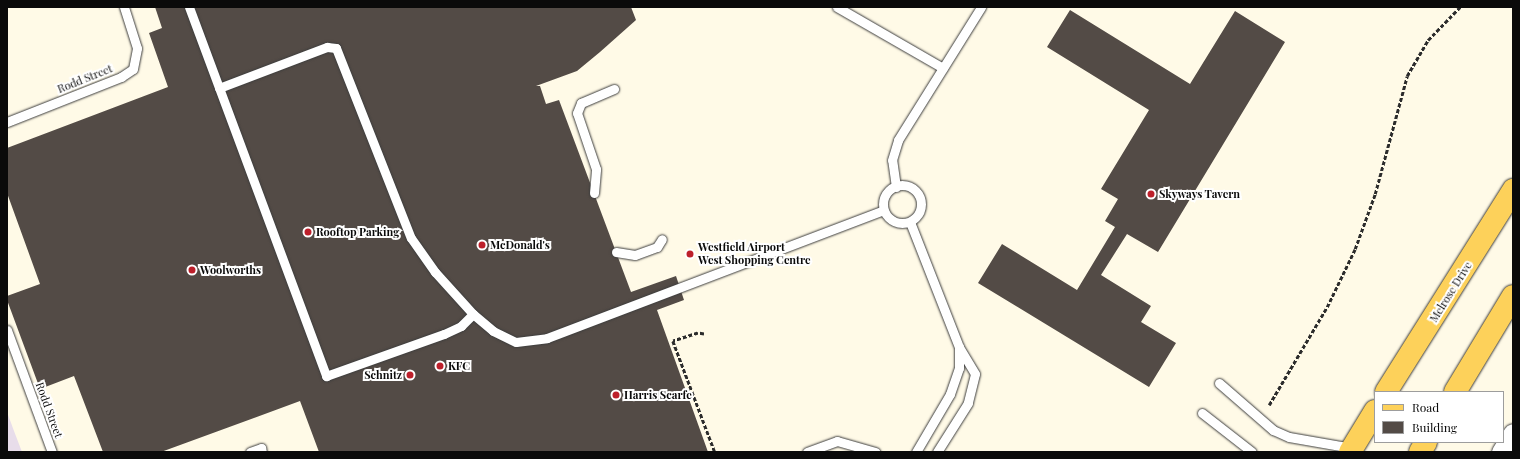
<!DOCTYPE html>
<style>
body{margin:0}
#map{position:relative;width:1520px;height:459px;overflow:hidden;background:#fffae7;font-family:"Playfair Display",serif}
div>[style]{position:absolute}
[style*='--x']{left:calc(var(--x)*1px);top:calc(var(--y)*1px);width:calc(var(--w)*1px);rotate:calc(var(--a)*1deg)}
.industrial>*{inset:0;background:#e8ddea}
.building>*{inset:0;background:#534b46}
.path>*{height:2.5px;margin-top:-1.25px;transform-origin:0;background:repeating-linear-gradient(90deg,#2c2c2c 0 4px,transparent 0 6px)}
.roads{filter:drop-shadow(0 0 1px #3d3d3d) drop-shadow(0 0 1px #3d3d3d)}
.service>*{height:9px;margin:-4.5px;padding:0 4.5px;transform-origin:4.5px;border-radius:4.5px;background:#fff}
.service>.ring{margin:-4.5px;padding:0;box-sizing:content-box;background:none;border:9px solid #fff;border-radius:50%}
.minor>*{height:19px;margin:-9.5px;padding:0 9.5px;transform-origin:9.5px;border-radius:9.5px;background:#fff}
.primary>*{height:22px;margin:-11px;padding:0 11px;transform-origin:11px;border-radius:11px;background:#fdd15a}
.dots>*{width:11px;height:11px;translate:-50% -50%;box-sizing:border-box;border:2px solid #fff;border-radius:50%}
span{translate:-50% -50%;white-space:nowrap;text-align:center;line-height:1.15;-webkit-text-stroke:4px #fff;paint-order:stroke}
.street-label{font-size:11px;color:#0a0a0a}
.poi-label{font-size:11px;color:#0a0a0a;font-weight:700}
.left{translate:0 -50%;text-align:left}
.right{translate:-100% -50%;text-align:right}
.frame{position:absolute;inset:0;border:8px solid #0a0a0a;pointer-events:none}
.legend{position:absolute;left:1374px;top:391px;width:130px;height:52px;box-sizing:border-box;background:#fff;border:1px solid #9d9d9d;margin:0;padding:5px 7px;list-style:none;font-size:12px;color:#0a0a0a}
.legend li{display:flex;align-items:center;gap:8px;height:20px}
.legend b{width:20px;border:1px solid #9d9d9d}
</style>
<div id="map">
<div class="industrial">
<div style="clip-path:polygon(7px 412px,14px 431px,22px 452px,7px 452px)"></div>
</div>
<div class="building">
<div style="clip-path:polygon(155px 7px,631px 7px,636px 20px,600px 52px,577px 71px,536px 86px,540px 86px,546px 104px,559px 100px,631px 292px,676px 276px,684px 300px,657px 310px,708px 452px,319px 452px,300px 401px,161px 452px,103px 452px,74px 376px,40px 389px,7px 300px,7px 296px,40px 284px,7px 193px,7px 148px,168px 87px,149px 33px,162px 28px)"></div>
<div style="clip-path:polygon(1070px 10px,1190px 84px,1235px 11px,1285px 42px,1158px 252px,1127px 234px,1101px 275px,1151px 306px,1141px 322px,1176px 343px,1149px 387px,978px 283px,1002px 244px,1077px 290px,1115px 227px,1105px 221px,1118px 199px,1101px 189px,1149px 110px,1047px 47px)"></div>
</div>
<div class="path">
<div style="--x:704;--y:334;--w:6;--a:-171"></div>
<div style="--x:698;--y:333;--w:26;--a:162"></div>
<div style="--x:673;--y:341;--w:119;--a:69.3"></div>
<div style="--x:1269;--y:405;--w:114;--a:-59.4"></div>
<div style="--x:1327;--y:307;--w:64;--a:-64.2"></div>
<div style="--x:1355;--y:249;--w:59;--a:-70"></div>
<div style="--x:1375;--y:194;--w:122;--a:-74.8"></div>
<div style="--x:1407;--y:76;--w:42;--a:-59.7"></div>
<div style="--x:1428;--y:40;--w:46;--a:-45.9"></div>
</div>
<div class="roads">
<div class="service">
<div style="--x:189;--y:7;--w:394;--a:69.6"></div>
<div style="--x:326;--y:376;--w:125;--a:-19.6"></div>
<div style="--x:444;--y:334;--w:19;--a:-25"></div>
<div style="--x:461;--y:326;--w:17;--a:-45"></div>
<div style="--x:837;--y:7;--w:122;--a:29.9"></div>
<div style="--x:219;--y:88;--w:116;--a:-20.8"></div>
<div style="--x:327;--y:47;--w:9;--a:6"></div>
<div style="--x:336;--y:48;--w:204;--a:68.5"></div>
<div style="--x:411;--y:238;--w:42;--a:54.8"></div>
<div style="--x:435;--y:272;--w:57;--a:47.9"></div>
<div style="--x:473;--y:314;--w:26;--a:40"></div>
<div style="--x:493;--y:331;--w:25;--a:26"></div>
<div style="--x:516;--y:342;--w:31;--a:-7"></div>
<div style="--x:547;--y:338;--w:360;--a:-20.8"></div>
<div style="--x:7;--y:122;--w:123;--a:-21.5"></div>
<div style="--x:121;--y:77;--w:14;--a:-34"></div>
<div style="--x:133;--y:69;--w:21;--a:-79"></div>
<div style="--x:137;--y:48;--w:43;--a:-107.6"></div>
<div class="ring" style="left:883px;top:185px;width:29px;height:29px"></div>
<div style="--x:896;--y:187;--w:27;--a:-98"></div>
<div style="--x:892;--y:160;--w:21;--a:-73"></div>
<div style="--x:898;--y:140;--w:157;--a:-58"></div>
<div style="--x:594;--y:193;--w:24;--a:-85"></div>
<div style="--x:596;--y:169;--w:59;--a:-108.7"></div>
<div style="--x:577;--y:113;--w:11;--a:-68"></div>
<div style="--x:581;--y:103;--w:36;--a:-23"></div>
<div style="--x:910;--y:222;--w:134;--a:68.6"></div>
<div style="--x:959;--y:347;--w:31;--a:59"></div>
<div style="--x:975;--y:374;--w:30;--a:104"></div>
<div style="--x:968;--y:403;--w:58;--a:122.3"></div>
<div style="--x:616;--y:252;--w:19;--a:9"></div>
<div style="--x:635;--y:255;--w:23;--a:-20"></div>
<div style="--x:657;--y:247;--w:9;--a:-58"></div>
<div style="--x:7;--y:330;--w:130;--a:69.8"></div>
<div style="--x:1219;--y:383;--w:72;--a:41"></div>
<div style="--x:1273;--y:430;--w:17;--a:24"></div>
<div style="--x:1289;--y:437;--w:64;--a:9.9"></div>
<div style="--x:1202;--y:413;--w:63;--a:38"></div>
<div style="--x:250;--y:452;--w:12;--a:-20"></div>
<div style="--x:261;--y:448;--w:4;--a:76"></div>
<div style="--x:807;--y:452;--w:32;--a:-20"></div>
<div style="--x:837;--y:441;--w:40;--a:16"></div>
<div style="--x:916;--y:452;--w:67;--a:-59.6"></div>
<div style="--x:950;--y:394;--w:28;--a:-71"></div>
<div style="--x:959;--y:368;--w:21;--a:-90"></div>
</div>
<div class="minor">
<div style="--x:1501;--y:452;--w:22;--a:-58"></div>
</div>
<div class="primary">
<div style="--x:1386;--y:392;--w:239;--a:-57.8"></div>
<div style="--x:1455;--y:392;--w:112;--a:-58.9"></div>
<div style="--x:1350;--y:452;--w:48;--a:-58.6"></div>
<div style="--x:1420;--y:452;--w:12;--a:-59"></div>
</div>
</div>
<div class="dots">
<div style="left:1151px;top:194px;background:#bd202b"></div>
<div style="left:308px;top:232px;background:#bd202b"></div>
<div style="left:482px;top:245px;background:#bd202b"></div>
<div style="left:690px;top:254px;background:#bd202b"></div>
<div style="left:192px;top:270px;background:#bd202b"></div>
<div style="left:440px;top:366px;background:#bd202b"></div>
<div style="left:410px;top:375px;background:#bd202b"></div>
<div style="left:616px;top:395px;background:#bd202b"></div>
</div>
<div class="street-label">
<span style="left:85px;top:79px;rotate:-22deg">Rodd Street</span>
<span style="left:1451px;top:292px;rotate:-58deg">Melrose Drive</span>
<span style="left:49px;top:410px;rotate:70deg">Rodd Street</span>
</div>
<div class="poi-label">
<span class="left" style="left:1159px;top:194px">Skyways Tavern</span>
<span class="left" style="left:316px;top:232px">Rooftop Parking</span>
<span class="left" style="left:490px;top:245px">McDonald's</span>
<span class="left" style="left:698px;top:254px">Westfield Airport<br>West Shopping Centre</span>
<span class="left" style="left:200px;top:270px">Woolworths</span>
<span class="left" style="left:448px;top:366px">KFC</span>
<span class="right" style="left:402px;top:375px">Schnitz</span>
<span class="left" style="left:624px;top:395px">Harris Scarfe</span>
</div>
<div class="frame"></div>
<ul class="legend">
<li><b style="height:5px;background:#fdd15a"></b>Road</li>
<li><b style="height:11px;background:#534b46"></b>Building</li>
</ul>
</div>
